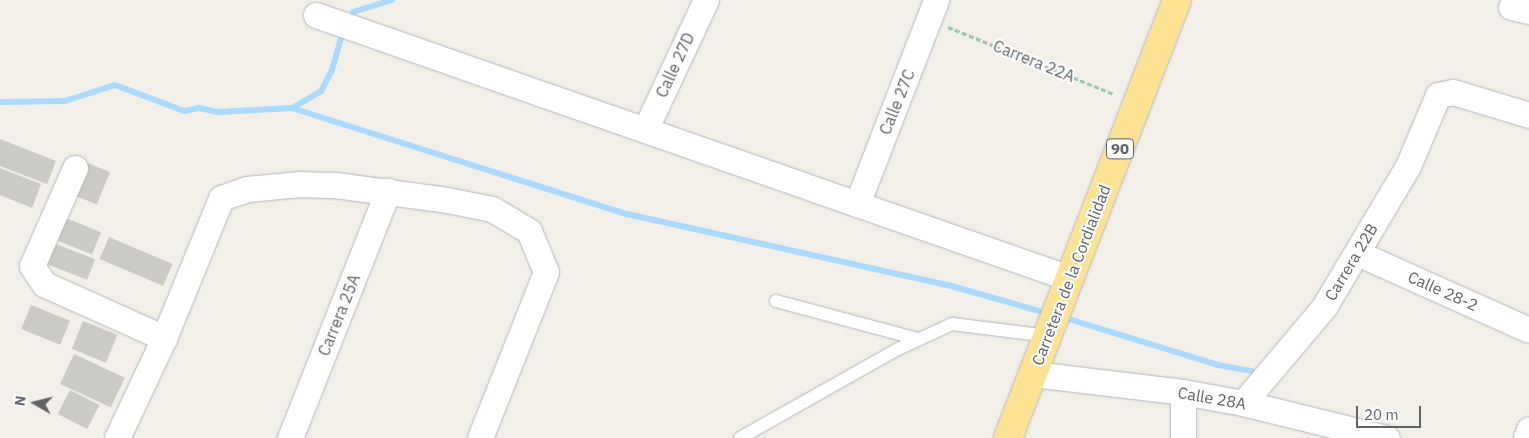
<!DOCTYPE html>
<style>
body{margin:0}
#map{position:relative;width:1529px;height:438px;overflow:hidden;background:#f1efe8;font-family:"IBM Plex Sans",sans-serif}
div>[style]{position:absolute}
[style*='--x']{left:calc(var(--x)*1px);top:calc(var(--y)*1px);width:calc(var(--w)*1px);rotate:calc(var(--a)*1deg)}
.stream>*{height:6px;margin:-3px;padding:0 3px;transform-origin:3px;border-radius:3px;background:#aadaff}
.building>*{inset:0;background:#cccac5;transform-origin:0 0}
.path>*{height:3px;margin-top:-1.5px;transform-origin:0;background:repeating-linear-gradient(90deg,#9cc7a9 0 5px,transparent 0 7.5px)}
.roads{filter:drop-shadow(0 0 1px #b5b8bc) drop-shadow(0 0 1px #b5b8bc)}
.lane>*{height:12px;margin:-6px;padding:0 6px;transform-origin:6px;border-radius:6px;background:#fff}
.street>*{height:25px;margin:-12.5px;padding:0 12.5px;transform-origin:12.5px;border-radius:12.5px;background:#fff}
.highway>*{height:28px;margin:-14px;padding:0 14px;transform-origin:14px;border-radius:14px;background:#fde293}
span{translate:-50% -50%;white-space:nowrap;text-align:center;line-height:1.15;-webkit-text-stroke:4px #fff;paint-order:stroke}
.shield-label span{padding:1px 4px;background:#fff;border:1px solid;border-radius:4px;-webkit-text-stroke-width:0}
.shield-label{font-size:15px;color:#5f6368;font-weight:700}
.street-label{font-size:16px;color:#5f6368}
.north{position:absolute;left:10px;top:378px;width:50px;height:50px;-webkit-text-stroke:4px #fff;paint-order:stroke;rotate:278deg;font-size:14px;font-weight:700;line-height:20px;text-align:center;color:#5f6368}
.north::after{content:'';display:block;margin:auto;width:18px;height:22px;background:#5f6368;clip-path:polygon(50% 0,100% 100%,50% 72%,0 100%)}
.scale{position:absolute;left:1356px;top:406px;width:65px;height:22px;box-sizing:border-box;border:2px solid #5f6368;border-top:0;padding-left:6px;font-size:15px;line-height:18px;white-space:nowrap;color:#5f6368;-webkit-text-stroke:4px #fff;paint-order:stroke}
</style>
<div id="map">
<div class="stream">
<div style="--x:353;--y:12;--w:41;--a:-17.1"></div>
<div style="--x:0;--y:102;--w:65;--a:-0.9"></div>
<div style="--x:65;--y:101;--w:52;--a:-17.7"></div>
<div style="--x:115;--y:85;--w:74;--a:20.6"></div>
<div style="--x:184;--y:111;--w:15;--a:-11"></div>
<div style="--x:199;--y:108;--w:19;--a:12"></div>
<div style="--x:218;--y:112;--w:74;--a:-3.1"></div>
<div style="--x:292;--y:108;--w:34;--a:-30"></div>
<div style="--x:321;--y:91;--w:24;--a:-62"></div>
<div style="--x:332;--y:70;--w:41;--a:-74.2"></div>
<div style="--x:292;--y:108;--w:351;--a:17.6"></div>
<div style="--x:627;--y:214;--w:329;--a:12.5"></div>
<div style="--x:948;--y:285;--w:106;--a:15.9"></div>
<div style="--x:1062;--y:317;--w:163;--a:17.1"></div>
<div style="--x:1218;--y:365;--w:34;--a:10"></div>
</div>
<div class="building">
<div style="clip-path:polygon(0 139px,56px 161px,47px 184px,0 166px)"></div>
<div style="left:85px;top:162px;width:27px;height:35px;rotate:22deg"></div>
<div style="clip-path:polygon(0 168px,41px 184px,32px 208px,0 195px)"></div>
<div style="left:63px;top:217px;width:41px;height:24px;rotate:22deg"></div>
<div style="left:109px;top:237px;width:69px;height:24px;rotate:23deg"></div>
<div style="left:53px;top:243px;width:45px;height:22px;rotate:21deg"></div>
<div style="left:31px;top:305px;width:42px;height:26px;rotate:22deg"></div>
<div style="left:83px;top:321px;width:37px;height:30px;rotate:22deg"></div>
<div style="left:74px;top:354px;width:56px;height:33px;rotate:25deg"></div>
<div style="left:70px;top:390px;width:33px;height:27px;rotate:27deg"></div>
</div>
<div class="path">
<div style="--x:948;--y:27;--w:179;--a:22"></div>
</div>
<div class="roads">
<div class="lane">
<div style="--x:776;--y:301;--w:147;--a:15"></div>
<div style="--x:740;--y:438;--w:181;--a:-29.4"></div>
<div style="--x:898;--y:349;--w:60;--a:-24.8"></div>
<div style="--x:952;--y:324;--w:97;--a:7.1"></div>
</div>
<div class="street">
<div style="--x:1511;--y:7;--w:18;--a:13"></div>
<div style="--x:316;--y:15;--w:798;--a:19.25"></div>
<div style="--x:645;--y:130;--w:144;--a:-64.9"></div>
<div style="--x:75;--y:168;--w:107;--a:113.7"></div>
<div style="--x:32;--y:266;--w:22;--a:56"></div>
<div style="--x:44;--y:284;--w:132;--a:24.2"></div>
<div style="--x:857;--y:204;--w:219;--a:-68.8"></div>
<div style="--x:1357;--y:253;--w:188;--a:24.1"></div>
<div style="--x:1033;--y:374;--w:151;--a:6.8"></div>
<div style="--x:1183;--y:392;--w:61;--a:10.4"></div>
<div style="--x:1243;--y:403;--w:148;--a:13.7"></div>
<div style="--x:1183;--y:392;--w:46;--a:90"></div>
<div style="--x:1243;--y:403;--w:126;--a:-49.8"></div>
<div style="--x:1324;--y:307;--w:164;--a:-59.2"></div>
<div style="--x:1408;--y:166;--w:77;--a:-67.1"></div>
<div style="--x:1438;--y:95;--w:15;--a:-11"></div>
<div style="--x:1453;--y:92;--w:79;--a:16.8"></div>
<div style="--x:117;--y:438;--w:110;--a:-64.8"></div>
<div style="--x:164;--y:338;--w:151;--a:-67.8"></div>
<div style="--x:221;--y:198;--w:28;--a:-19"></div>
<div style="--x:247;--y:189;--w:53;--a:-5.4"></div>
<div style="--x:300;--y:184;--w:35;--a:2"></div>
<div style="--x:335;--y:185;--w:113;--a:7.6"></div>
<div style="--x:447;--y:200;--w:46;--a:11.3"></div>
<div style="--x:492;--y:209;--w:43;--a:30.7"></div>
<div style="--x:529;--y:231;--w:44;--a:67.5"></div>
<div style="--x:546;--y:272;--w:179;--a:111.7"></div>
<div style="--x:290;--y:438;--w:266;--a:-68.4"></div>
<div style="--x:1526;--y:438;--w:9;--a:-72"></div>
</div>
<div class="highway">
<div style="--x:1008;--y:438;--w:469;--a:-68.9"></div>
</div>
</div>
<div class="shield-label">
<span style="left:1120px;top:149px">90</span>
</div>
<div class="street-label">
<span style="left:1034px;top:61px;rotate:22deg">Carrera 22A</span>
<span style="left:675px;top:65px;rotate:-65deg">Calle 27D</span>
<span style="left:897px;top:102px;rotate:-68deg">Calle 27C</span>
<span style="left:1351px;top:262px;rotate:-59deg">Carrera 22B</span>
<span style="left:1071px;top:275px;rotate:-69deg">Carretera de la Cordialidad</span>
<span style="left:1443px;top:291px;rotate:24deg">Calle 28-2</span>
<span style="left:339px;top:315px;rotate:-68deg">Carrera 25A</span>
<span style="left:1212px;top:398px;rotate:10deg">Calle 28A</span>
</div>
<div class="north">N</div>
<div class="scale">20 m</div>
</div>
